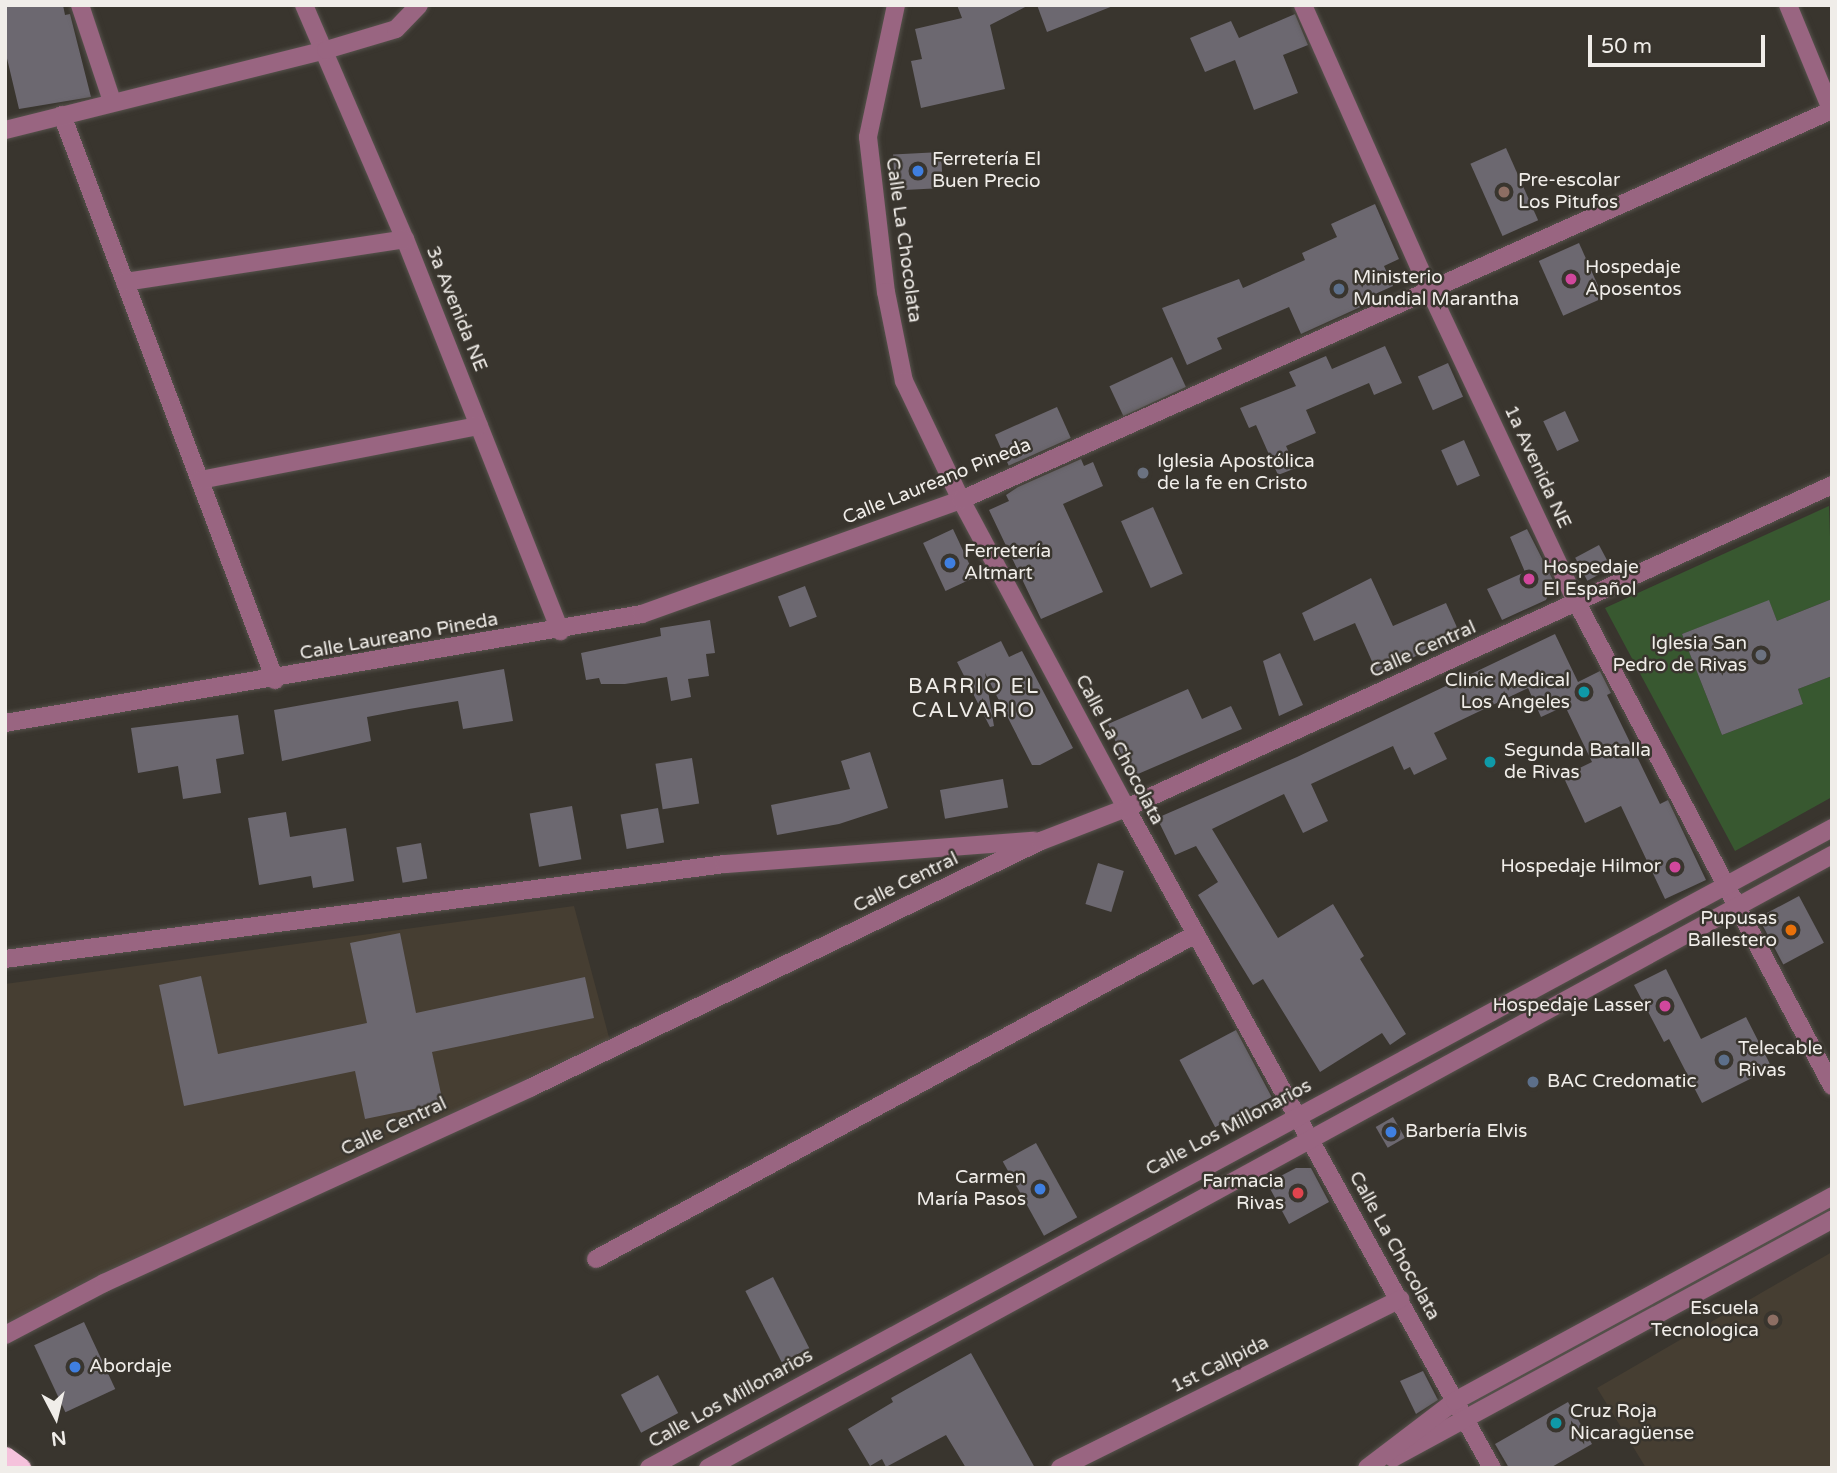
<!DOCTYPE html>
<meta charset="utf-8">
<style>
body{margin:0}
#map{position:relative;width:1837px;height:1473px;overflow:hidden;background:#39352e;font-family:"Varela Round",sans-serif}
div>[style]{position:absolute}
[style*='--x']{left:calc(var(--x)*1px);top:calc(var(--y)*1px);width:calc(var(--w)*1px);rotate:calc(var(--a)*1deg)}
.built>*{inset:0;background:#463e32}
.green>*{inset:0;background:#385830}
.building>*{inset:0;background:#6c6870;transform-origin:0 0}
.roads{filter:drop-shadow(0 0 2px #56524c) drop-shadow(0 0 2px #56524c)}
.minor>*{height:18px;margin:-9px;padding:0 9px;transform-origin:9px;border-radius:9px;background:#996581}
.highway>*{height:21px;margin:-10.5px;padding:0 10.5px;transform-origin:10.5px;border-radius:10.5px;background:#f5c2dc}
.dots>*{width:19px;height:19px;translate:-50% -50%;box-sizing:border-box;border:4px solid #39352e;border-radius:50%}
span{translate:-50% -50%;white-space:nowrap;text-align:center;line-height:1.15;-webkit-text-stroke:5px #39352e;paint-order:stroke}
.poi-label{font-size:19px;color:#f0ede9}
.left{translate:0 -50%;text-align:left}
.right{translate:-100% -50%;text-align:right}
.street-label{font-size:19px;color:#f0ede9}
.neighbourhood-label{font-size:21px;color:#f0ede9;letter-spacing:2px}
.frame{position:absolute;inset:0;border:7px solid #f0ede9;pointer-events:none}
.north{position:absolute;left:21px;top:1382px;width:70px;height:70px;-webkit-text-stroke:5px #39352e;paint-order:stroke;rotate:173deg;font-size:19px;font-weight:700;line-height:28px;text-align:center;color:#f0ede9}
.north::after{content:'';display:block;margin:auto;width:24px;height:32px;background:#f0ede9;clip-path:polygon(50% 0,100% 100%,50% 72%,0 100%)}
.scale{position:absolute;left:1588px;top:35px;width:177px;height:32px;box-sizing:border-box;border:4px solid #f0ede9;border-top:0;padding-left:9px;font-size:21px;line-height:24px;white-space:nowrap;color:#f0ede9;-webkit-text-stroke:5px #39352e;paint-order:stroke}
</style>
<div id="map">
<div class="built">
<div style="clip-path:polygon(574px 906px,610px 1041px,5px 1325px,5px 984px)"></div>
<div style="clip-path:polygon(1832px 1252px,1832px 1468px,1646px 1468px,1597px 1388px)"></div>
</div>
<div class="green">
<div style="clip-path:polygon(1829px 506px,1832px 599px,1777px 621px,1769px 601px,1682px 634px,1722px 735px,1803px 704px,1798px 689px,1832px 676px,1832px 797px,1735px 851px,1605px 608px)"></div>
</div>
<div class="building">
<div style="clip-path:polygon(5px 5px,63px 5px,65px 15px,70px 14px,91px 97px,19px 109px,5px 50px)"></div>
<div style="clip-path:polygon(957px 5px,1029px 5px,990px 25px,1005px 89px,921px 108px,911px 61px,922px 59px,915px 29px,962px 18px)"></div>
<div style="clip-path:polygon(1037px 5px,1113px 5px,1113px 6px,1047px 32px)"></div>
<div style="clip-path:polygon(1295px 14px,1308px 45px,1283px 55px,1298px 93px,1254px 110px,1235px 60px,1205px 72px,1190px 38px,1231px 21px,1239px 38px)"></div>
<div style="left:1506px;top:148px;width:79px;height:39px;rotate:66deg"></div>
<div style="left:941px;top:152px;width:36px;height:48px;rotate:87deg"></div>
<div style="clip-path:polygon(1375px 204px,1399px 259px,1384px 266px,1393px 286px,1364px 299px,1367px 304px,1301px 334px,1289px 307px,1217px 338px,1222px 349px,1187px 365px,1162px 308px,1239px 279px,1243px 288px,1305px 260px,1302px 253px,1337px 237px,1331px 224px)"></div>
<div style="left:1579px;top:243px;width:60px;height:44px;rotate:66deg"></div>
<div style="clip-path:polygon(1385px 346px,1402px 383px,1374px 395px,1369px 383px,1306px 410px,1316px 433px,1286px 446px,1296px 468px,1278px 475px,1256px 425px,1249px 428px,1240px 408px,1296px 386px,1289px 372px,1326px 356px,1332px 369px)"></div>
<div style="left:1172px;top:357px;width:33px;height:69px;rotate:65deg"></div>
<div style="left:1448px;top:363px;width:37px;height:33px;rotate:66deg"></div>
<div style="left:1057px;top:407px;width:34px;height:68px;rotate:66deg"></div>
<div style="left:1565px;top:411px;width:33px;height:24px;rotate:65deg"></div>
<div style="left:1464px;top:440px;width:39px;height:25px;rotate:66deg"></div>
<div style="clip-path:polygon(1081px 459px,1084px 466px,1093px 462px,1103px 486px,1063px 504px,1103px 592px,1041px 619px,989px 510px,1009px 501px,1006px 495px,1018px 487px)"></div>
<div style="left:1153px;top:507px;width:73px;height:35px;rotate:66deg"></div>
<div style="left:953px;top:529px;width:53px;height:33px;rotate:65deg"></div>
<div style="clip-path:polygon(1527px 529px,1554px 582px,1546px 600px,1502px 620px,1487px 589px,1525px 572px,1510px 537px)"></div>
<div style="left:1599px;top:545px;width:26px;height:27px;rotate:62deg"></div>
<div style="clip-path:polygon(1371px 578px,1393px 626px,1446px 603px,1460px 634px,1378px 675px,1355px 623px,1314px 641px,1302px 613px)"></div>
<div style="left:805px;top:586px;width:33px;height:29px;rotate:69deg"></div>
<div style="clip-path:polygon(1832px 599px,1832px 676px,1798px 689px,1803px 704px,1722px 735px,1682px 634px,1769px 600px,1777px 621px)"></div>
<div style="clip-path:polygon(710px 620px,715px 653px,706px 654px,709px 676px,688px 679px,691px 697px,671px 701px,667px 677px,625px 684px,601px 684px,599px 678px,586px 680px,581px 653px,661px 636px,660px 628px)"></div>
<div style="clip-path:polygon(1555px 634px,1578px 682px,1600px 671px,1611px 693px,1607px 695px,1660px 804px,1668px 800px,1706px 880px,1665px 899px,1621px 806px,1585px 823px,1563px 776px,1592px 762px,1565px 706px,1541px 717px,1528px 688px,1434px 733px,1447px 759px,1414px 775px,1410px 767px,1404px 770px,1393px 746px,1311px 784px,1328px 821px,1303px 833px,1284px 794px,1212px 829px,1278px 938px,1333px 904px,1364px 956px,1360px 959px,1406px 1034px,1390px 1045px,1382px 1033px,1320px 1072px,1263px 979px,1253px 985px,1198px 895px,1218px 882px,1196px 846px,1175px 855px,1157px 818px,1297px 757px)"></div>
<div style="clip-path:polygon(1001px 641px,1009px 657px,1022px 651px,1073px 748px,1040px 765px,1032px 765px,985px 673px,994px 726px,990px 727px,957px 662px)"></div>
<div style="clip-path:polygon(1280px 653px,1303px 705px,1279px 716px,1263px 661px)"></div>
<div style="clip-path:polygon(504px 669px,513px 721px,463px 729px,458px 701px,409px 709px,367px 717px,371px 741px,282px 761px,274px 710px)"></div>
<div style="clip-path:polygon(1188px 689px,1202px 719px,1231px 706px,1242px 729px,1131px 777px,1108px 724px)"></div>
<div style="clip-path:polygon(238px 715px,244px 754px,216px 759px,221px 793px,183px 799px,178px 766px,138px 773px,131px 728px)"></div>
<div style="clip-path:polygon(870px 752px,888px 808px,839px 824px,777px 835px,771px 805px,850px 789px,841px 761px)"></div>
<div style="left:692px;top:758px;width:46px;height:37px;rotate:81deg"></div>
<div style="left:1003px;top:779px;width:29px;height:64px;rotate:80deg"></div>
<div style="left:572px;top:806px;width:54px;height:43px;rotate:80deg"></div>
<div style="left:658px;top:808px;width:35px;height:38px;rotate:80deg"></div>
<div style="clip-path:polygon(286px 812px,290px 837px,346px 828px,354px 881px,313px 888px,311px 876px,259px 885px,248px 818px)"></div>
<div style="left:421px;top:843px;width:36px;height:25px;rotate:80deg"></div>
<div style="left:1098px;top:863px;width:27px;height:43px;rotate:17deg"></div>
<div style="left:1799px;top:896px;width:53px;height:46px;rotate:62deg"></div>
<div style="clip-path:polygon(400px 933px,416px 1013px,585px 977px,594px 1018px,432px 1052px,443px 1103px,365px 1119px,355px 1071px,184px 1106px,159px 985px,201px 976px,218px 1054px,367px 1023px,350px 943px)"></div>
<div style="clip-path:polygon(1666px 969px,1701px 1039px,1746px 1017px,1772px 1068px,1702px 1103px,1669px 1039px,1664px 1042px,1634px 985px)"></div>
<div style="left:1236px;top:1030px;width:76px;height:64px;rotate:62deg"></div>
<div style="left:1393px;top:1117px;width:24px;height:20px;rotate:60deg"></div>
<div style="left:1036px;top:1143px;width:85px;height:38px;rotate:61deg"></div>
<div style="clip-path:polygon(1296px 1168px,1311px 1168px,1329px 1202px,1289px 1224px,1267px 1183px)"></div>
<div style="left:773px;top:1277px;width:80px;height:31px;rotate:63deg"></div>
<div style="left:84px;top:1322px;width:74px;height:55px;rotate:65deg"></div>
<div style="clip-path:polygon(971px 1353px,1035px 1468px,966px 1468px,946px 1435px,886px 1467px,882px 1459px,870px 1466px,848px 1429px,893px 1402px,891px 1398px)"></div>
<div style="clip-path:polygon(1423px 1371px,1438px 1400px,1416px 1414px,1400px 1381px)"></div>
<div style="left:658px;top:1375px;width:43px;height:42px;rotate:62deg"></div>
<div style="clip-path:polygon(1568px 1402px,1592px 1444px,1550px 1468px,1509px 1468px,1495px 1444px)"></div>
</div>
<div class="roads">
<div class="minor">
<div style="--x:80;--y:5;--w:101;--a:71.6"></div>
<div style="--x:304;--y:5;--w:255;--a:66.7"></div>
<div style="--x:405;--y:239;--w:422;--a:68.4"></div>
<div style="--x:896;--y:5;--w:135;--a:102"></div>
<div style="--x:868;--y:137;--w:156;--a:83.4"></div>
<div style="--x:886;--y:292;--w:91;--a:78.6"></div>
<div style="--x:904;--y:381;--w:132;--a:64.4"></div>
<div style="--x:961;--y:500;--w:349;--a:61.8"></div>
<div style="--x:1126;--y:808;--w:755;--a:60.99"></div>
<div style="--x:1303;--y:5;--w:313;--a:66.1"></div>
<div style="--x:1430;--y:291;--w:345;--a:64.8"></div>
<div style="--x:1577;--y:603;--w:546;--a:62.17"></div>
<div style="--x:1788;--y:5;--w:116;--a:67.6"></div>
<div style="--x:62;--y:115;--w:604;--a:69.34"></div>
<div style="--x:5;--y:130;--w:331;--a:-14"></div>
<div style="--x:326;--y:50;--w:73;--a:-16.7"></div>
<div style="--x:396;--y:29;--w:33;--a:-46"></div>
<div style="--x:125;--y:282;--w:283;--a:-8.7"></div>
<div style="--x:200;--y:480;--w:284;--a:-11"></div>
<div style="--x:5;--y:723;--w:646;--a:-9.71"></div>
<div style="--x:642;--y:614;--w:339;--a:-19.7"></div>
<div style="--x:961;--y:500;--w:954;--a:-24.12"></div>
<div style="--x:5;--y:959;--w:726;--a:-7.52"></div>
<div style="--x:725;--y:864;--w:310;--a:-4.3"></div>
<div style="--x:596;--y:1259;--w:682;--a:-28.44"></div>
<div style="--x:5;--y:1335;--w:112;--a:-27.7"></div>
<div style="--x:104;--y:1283;--w:469;--a:-24.6"></div>
<div style="--x:530;--y:1088;--w:568;--a:-25.8"></div>
<div style="--x:1041;--y:841;--w:91;--a:-21.2"></div>
<div style="--x:1126;--y:808;--w:776;--a:-24.58"></div>
<div style="--x:1393;--y:1458;--w:499;--a:-28.5"></div>
<div style="--x:649;--y:1468;--w:1345;--a:-28.41"></div>
<div style="--x:708;--y:1468;--w:1280;--a:-28.61"></div>
<div style="--x:1060;--y:1468;--w:380;--a:-26.4"></div>
<div style="--x:1367;--y:1468;--w:111;--a:-37.3"></div>
<div style="--x:1455;--y:1401;--w:429;--a:-28.5"></div>
</div>
<div class="highway">
<div style="--x:5;--y:1457;--w:19;--a:36"></div>
</div>
</div>
<div class="dots">
<div style="left:918px;top:171px;background:#3f7fe0"></div>
<div style="left:1504px;top:192px;background:#8d6e63"></div>
<div style="left:1571px;top:279px;background:#d1479c"></div>
<div style="left:1339px;top:289px;background:#5c6f8a"></div>
<div style="left:1143px;top:473px;background:#6b7280"></div>
<div style="left:950px;top:563px;background:#3f7fe0"></div>
<div style="left:1529px;top:579px;background:#d1479c"></div>
<div style="left:1761px;top:655px;background:#6b7280"></div>
<div style="left:1584px;top:692px;background:#0f9aa8"></div>
<div style="left:1490px;top:762px;background:#0f9aa8"></div>
<div style="left:1675px;top:867px;background:#d1479c"></div>
<div style="left:1791px;top:930px;background:#e8710a"></div>
<div style="left:1665px;top:1006px;background:#d1479c"></div>
<div style="left:1724px;top:1060px;background:#5c6f8a"></div>
<div style="left:1533px;top:1082px;background:#5c6f8a"></div>
<div style="left:1391px;top:1132px;background:#3f7fe0"></div>
<div style="left:1040px;top:1189px;background:#3f7fe0"></div>
<div style="left:1298px;top:1193px;background:#e0444e"></div>
<div style="left:1773px;top:1320px;background:#8d6e63"></div>
<div style="left:75px;top:1367px;background:#3f7fe0"></div>
<div style="left:1556px;top:1423px;background:#0f9aa8"></div>
</div>
<div class="poi-label">
<span class="left" style="left:932px;top:171px">Ferretería El<br>Buen Precio</span>
<span class="left" style="left:1518px;top:192px">Pre-escolar<br>Los Pitufos</span>
<span class="left" style="left:1585px;top:279px">Hospedaje<br>Aposentos</span>
<span class="left" style="left:1353px;top:289px">Ministerio<br>Mundial Marantha</span>
<span class="left" style="left:1157px;top:473px">Iglesia Apostólica<br>de la fe en Cristo</span>
<span class="left" style="left:964px;top:563px">Ferretería<br>Altmart</span>
<span class="left" style="left:1543px;top:579px">Hospedaje<br>El Español</span>
<span class="right" style="left:1747px;top:655px">Iglesia San<br>Pedro de Rivas</span>
<span class="right" style="left:1570px;top:692px">Clinic Medical<br>Los Angeles</span>
<span class="left" style="left:1504px;top:762px">Segunda Batalla<br>de Rivas</span>
<span class="right" style="left:1661px;top:867px">Hospedaje Hilmor</span>
<span class="right" style="left:1777px;top:930px">Pupusas<br>Ballestero</span>
<span class="right" style="left:1651px;top:1006px">Hospedaje Lasser</span>
<span class="left" style="left:1738px;top:1060px">Telecable<br>Rivas</span>
<span class="left" style="left:1547px;top:1082px">BAC Credomatic</span>
<span class="left" style="left:1405px;top:1132px">Barbería Elvis</span>
<span class="right" style="left:1026px;top:1189px">Carmen<br>María Pasos</span>
<span class="right" style="left:1284px;top:1193px">Farmacia<br>Rivas</span>
<span class="right" style="left:1759px;top:1320px">Escuela<br>Tecnologica</span>
<span class="left" style="left:89px;top:1367px">Abordaje</span>
<span class="left" style="left:1570px;top:1423px">Cruz Roja<br>Nicaragüense</span>
</div>
<div class="street-label">
<span style="left:903px;top:240px;rotate:82deg">Calle La Chocolata</span>
<span style="left:456px;top:309px;rotate:68deg">3a Avenida NE</span>
<span style="left:1537px;top:467px;rotate:65deg">1a Avenida NE</span>
<span style="left:937px;top:482px;rotate:-22deg">Calle Laureano Pineda</span>
<span style="left:399px;top:637px;rotate:-10deg">Calle Laureano Pineda</span>
<span style="left:1423px;top:650px;rotate:-24deg">Calle Central</span>
<span style="left:1119px;top:750px;rotate:62deg">Calle La Chocolata</span>
<span style="left:906px;top:883px;rotate:-26deg">Calle Central</span>
<span style="left:394px;top:1127px;rotate:-25deg">Calle Central</span>
<span style="left:1229px;top:1128px;rotate:-28deg">Calle Los Millonarios</span>
<span style="left:1394px;top:1246px;rotate:61deg">Calle La Chocolata</span>
<span style="left:1220px;top:1365px;rotate:-26deg">1st Callpida</span>
<span style="left:731px;top:1399px;rotate:-29deg">Calle Los Millonarios</span>
</div>
<div class="neighbourhood-label">
<span style="left:974px;top:699px">BARRIO EL<br>CALVARIO</span>
</div>
<div class="frame"></div>
<div class="north">N</div>
<div class="scale">50 m</div>
</div>
